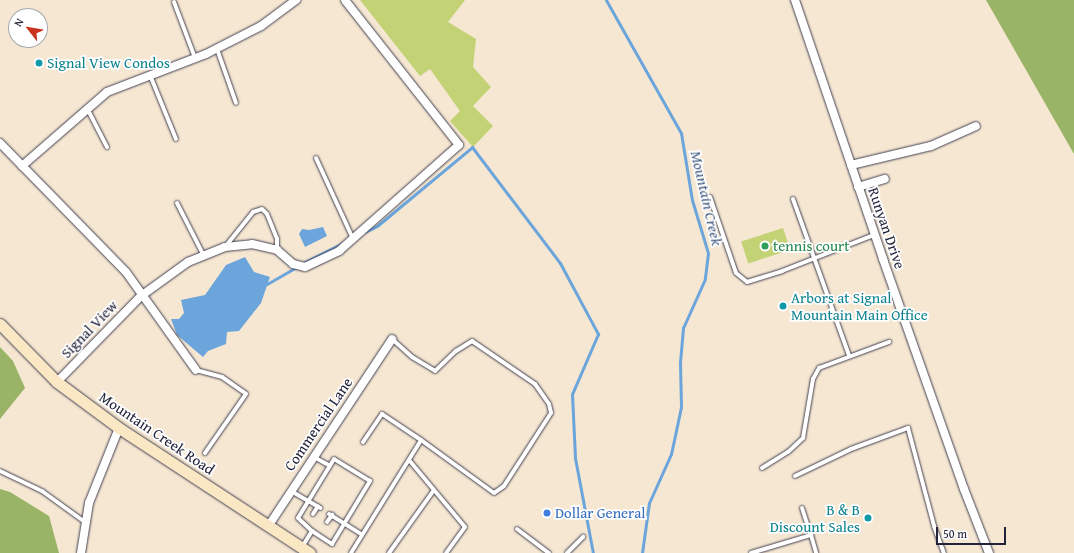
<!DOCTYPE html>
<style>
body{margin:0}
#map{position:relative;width:1074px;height:553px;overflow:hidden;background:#f6e7d2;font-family:"Gentium Book Plus",serif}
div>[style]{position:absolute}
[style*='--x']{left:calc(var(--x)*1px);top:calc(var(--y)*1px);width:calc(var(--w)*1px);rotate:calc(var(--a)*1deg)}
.green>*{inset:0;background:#c2d275;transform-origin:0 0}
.forest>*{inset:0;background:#99b466}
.water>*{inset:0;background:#6ba5db}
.stream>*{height:3px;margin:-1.5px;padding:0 1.5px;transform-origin:1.5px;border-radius:1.5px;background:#6ba5db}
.roads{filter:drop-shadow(0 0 1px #424052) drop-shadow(0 0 1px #424052)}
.lane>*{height:4px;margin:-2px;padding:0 2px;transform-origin:2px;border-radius:2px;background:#fff}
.street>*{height:8px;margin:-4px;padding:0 4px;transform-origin:4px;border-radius:4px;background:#fff}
.secondary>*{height:11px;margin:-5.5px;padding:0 5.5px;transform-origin:5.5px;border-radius:5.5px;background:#fae7c3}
.dots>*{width:11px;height:11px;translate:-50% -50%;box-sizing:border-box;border:2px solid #fff;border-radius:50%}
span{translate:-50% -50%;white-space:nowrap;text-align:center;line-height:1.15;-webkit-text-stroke:3.5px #fff;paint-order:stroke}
.culture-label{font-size:15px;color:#0d838f}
.left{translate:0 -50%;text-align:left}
.right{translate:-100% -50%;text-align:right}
.street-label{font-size:15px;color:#22223b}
.leisure-label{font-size:15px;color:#27864d}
.shop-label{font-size:15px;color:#366cbe}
.water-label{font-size:16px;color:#435d83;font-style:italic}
.north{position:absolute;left:8px;top:8px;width:40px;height:40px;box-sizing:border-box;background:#fff;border:1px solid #a7a7b1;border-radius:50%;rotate:301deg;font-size:11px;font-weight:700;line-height:16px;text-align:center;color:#22223b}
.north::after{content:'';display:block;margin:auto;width:14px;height:18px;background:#c8321e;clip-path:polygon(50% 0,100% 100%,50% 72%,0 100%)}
.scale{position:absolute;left:936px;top:527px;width:70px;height:18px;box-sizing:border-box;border:2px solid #22223b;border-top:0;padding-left:5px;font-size:12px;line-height:14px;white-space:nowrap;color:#22223b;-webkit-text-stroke:3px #fff;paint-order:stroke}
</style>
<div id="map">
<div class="green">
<div style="clip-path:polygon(360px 0,465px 0,448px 22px,476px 39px,473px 67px,491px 87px,473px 106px,493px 126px,473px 147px,450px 121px,460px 111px,430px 69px,420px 76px)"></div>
<div style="left:783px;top:228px;width:23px;height:44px;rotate:72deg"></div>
</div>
<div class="forest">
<div style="clip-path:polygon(986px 0,1074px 0,1074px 154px)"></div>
<div style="clip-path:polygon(0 347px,13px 361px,25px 388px,0 419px)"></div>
<div style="clip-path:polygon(0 489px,10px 492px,49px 516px,59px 553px,0 553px)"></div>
</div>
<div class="water">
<div style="clip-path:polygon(323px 227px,327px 236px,305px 247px,299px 234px,302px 229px,309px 230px)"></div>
<div style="clip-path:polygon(245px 257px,254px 272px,270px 277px,261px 303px,239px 331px,227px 332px,226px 344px,208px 351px,203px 357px,177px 335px,171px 319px,179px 319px,184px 313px,181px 300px,205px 295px,226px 265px)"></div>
</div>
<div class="stream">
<div style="--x:606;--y:0;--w:153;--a:60.6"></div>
<div style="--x:681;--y:133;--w:68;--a:80.7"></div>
<div style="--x:692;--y:200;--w:55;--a:73.2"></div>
<div style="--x:708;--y:253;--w:26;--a:97"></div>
<div style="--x:705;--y:279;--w:54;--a:114.2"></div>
<div style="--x:683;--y:328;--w:35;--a:95"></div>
<div style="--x:680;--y:363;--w:44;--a:88.7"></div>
<div style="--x:681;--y:407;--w:48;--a:102"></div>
<div style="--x:671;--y:454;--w:54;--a:114.2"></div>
<div style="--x:649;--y:503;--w:50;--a:98"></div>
<div style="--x:365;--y:232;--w:13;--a:-27"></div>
<div style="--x:377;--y:226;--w:124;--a:-39.7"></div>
<div style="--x:472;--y:147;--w:146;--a:52.8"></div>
<div style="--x:560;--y:263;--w:81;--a:61.8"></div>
<div style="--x:598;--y:334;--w:65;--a:113.4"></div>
<div style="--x:572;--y:394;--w:64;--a:87.3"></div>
<div style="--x:575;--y:458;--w:97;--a:79.3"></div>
<div style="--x:301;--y:264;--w:47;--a:-26.6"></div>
<div style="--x:267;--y:284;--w:34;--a:-30"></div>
</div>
<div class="roads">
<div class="lane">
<div style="--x:174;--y:2;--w:60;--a:69.4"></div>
<div style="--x:217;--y:49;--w:57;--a:70.6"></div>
<div style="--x:150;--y:75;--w:69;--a:67.9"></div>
<div style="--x:87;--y:108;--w:44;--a:62.9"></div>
<div style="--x:316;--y:158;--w:89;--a:65.4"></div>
<div style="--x:710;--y:197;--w:80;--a:71.1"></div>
<div style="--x:736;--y:273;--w:14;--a:39"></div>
<div style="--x:747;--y:282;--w:37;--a:-17"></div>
<div style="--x:782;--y:271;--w:99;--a:-21.4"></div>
<div style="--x:793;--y:199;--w:166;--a:70.3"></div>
<div style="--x:177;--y:203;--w:59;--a:63"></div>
<div style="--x:225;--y:247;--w:45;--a:-51.3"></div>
<div style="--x:253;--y:212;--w:9;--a:-18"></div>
<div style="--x:262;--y:209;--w:7;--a:45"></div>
<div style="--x:267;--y:214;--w:27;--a:68"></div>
<div style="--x:277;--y:239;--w:11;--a:90"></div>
<div style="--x:392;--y:339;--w:27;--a:42"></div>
<div style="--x:412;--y:357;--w:27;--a:31"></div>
<div style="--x:435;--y:371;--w:29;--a:-44"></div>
<div style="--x:456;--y:351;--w:19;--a:-32"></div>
<div style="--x:472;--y:341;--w:76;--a:34.3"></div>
<div style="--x:535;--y:384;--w:24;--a:55"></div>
<div style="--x:549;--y:404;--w:9;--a:77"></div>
<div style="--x:551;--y:413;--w:87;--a:122.8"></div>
<div style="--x:504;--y:486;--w:12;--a:145"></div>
<div style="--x:494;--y:493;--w:90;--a:-144"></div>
<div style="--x:196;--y:370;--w:27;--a:15"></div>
<div style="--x:222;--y:377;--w:29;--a:35"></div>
<div style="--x:246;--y:394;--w:72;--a:124.8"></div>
<div style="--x:314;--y:457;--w:18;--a:29"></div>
<div style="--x:409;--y:460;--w:87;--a:50.1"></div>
<div style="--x:465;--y:527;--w:32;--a:126"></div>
<div style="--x:762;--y:468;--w:31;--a:-32"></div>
<div style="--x:788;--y:452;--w:21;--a:-43"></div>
<div style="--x:803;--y:438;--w:60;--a:-80.4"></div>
<div style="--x:813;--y:379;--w:13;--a:-61"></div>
<div style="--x:819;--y:368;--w:75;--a:-20.4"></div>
<div style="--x:0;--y:471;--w:47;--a:25.5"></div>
<div style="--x:42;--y:491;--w:54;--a:36"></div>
<div style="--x:795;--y:476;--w:62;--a:-25.7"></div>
<div style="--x:851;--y:449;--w:61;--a:-20.2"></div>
<div style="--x:908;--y:428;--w:101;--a:75.1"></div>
<div style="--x:934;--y:526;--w:29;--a:70"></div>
<div style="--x:291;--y:491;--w:34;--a:30"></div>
<div style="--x:802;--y:508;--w:28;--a:72"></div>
<div style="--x:313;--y:514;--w:9;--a:-58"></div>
<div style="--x:329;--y:514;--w:39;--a:32"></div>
<div style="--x:327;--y:522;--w:9;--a:-54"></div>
<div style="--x:517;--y:529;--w:40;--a:37"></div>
<div style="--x:302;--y:547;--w:19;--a:-58"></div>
<div style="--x:312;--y:531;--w:24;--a:33"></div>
<div style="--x:332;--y:544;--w:74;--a:-58.9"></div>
<div style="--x:370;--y:481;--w:42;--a:-148.6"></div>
<div style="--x:334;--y:459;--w:69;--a:121.4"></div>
<div style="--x:298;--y:518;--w:19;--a:43"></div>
<div style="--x:351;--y:553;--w:133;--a:-58.2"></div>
<div style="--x:421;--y:440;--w:47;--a:-146.3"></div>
<div style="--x:382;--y:414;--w:34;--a:124"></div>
<div style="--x:389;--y:553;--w:77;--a:-54.5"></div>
<div style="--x:567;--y:553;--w:23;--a:-45"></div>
<div style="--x:751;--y:553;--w:63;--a:-16.7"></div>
<div style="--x:811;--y:535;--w:19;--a:74"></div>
</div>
<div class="street">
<div style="--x:795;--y:0;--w:274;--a:71.2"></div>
<div style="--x:883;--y:259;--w:244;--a:70.6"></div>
<div style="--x:964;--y:489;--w:69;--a:68.7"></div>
<div style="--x:0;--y:143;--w:180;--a:45.7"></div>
<div style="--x:126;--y:272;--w:120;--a:54.5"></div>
<div style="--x:851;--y:165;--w:82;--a:-13.4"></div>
<div style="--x:931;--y:146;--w:49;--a:-24"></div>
<div style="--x:22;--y:166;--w:113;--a:-41"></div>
<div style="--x:107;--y:92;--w:106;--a:-21"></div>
<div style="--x:206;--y:54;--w:62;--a:-27"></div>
<div style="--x:261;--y:26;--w:44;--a:-36.6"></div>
<div style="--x:858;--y:187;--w:28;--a:-17"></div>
<div style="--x:57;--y:382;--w:120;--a:-45.7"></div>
<div style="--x:141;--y:296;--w:58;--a:-35.9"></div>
<div style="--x:188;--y:262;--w:40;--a:-22"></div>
<div style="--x:225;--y:247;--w:27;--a:-6"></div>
<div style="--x:252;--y:244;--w:26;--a:13"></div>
<div style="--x:277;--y:250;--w:21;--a:41"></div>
<div style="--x:293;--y:264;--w:12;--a:14"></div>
<div style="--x:305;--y:267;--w:38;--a:-25"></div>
<div style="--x:339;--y:251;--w:160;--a:-41.5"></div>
<div style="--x:459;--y:145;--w:184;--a:-128.2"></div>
<div style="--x:269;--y:525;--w:223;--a:-56.5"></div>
<div style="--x:81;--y:553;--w:51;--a:-80.9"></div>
<div style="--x:89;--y:503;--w:81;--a:-68.2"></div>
</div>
<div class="secondary">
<div style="--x:0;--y:324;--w:81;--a:45.5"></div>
<div style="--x:57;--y:382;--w:77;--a:36.6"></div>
<div style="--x:119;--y:428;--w:228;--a:33.2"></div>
</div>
</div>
<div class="dots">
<div style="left:39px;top:63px;background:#0f9aa8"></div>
<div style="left:765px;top:246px;background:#2e9e5b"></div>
<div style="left:783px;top:306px;background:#0f9aa8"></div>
<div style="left:547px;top:513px;background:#3f7fe0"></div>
<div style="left:868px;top:518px;background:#0f9aa8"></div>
</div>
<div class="culture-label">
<span class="left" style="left:47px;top:63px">Signal View Condos</span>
<span class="left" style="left:791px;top:306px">Arbors at Signal<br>Mountain Main Office</span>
<span class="right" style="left:860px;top:518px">B &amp; B<br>Discount Sales</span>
</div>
<div class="street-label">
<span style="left:887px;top:228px;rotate:71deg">Runyan Drive</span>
<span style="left:89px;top:329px;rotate:-46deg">Signal View</span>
<span style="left:318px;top:424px;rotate:-56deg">Commercial Lane</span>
<span style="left:157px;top:433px;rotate:34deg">Mountain Creek Road</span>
</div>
<div class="leisure-label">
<span class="left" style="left:773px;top:246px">tennis court</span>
</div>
<div class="shop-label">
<span class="left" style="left:555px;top:513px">Dollar General</span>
</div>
<div class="water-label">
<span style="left:707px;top:198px;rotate:77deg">Mountain Creek</span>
</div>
<div class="north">N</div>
<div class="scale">50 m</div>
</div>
